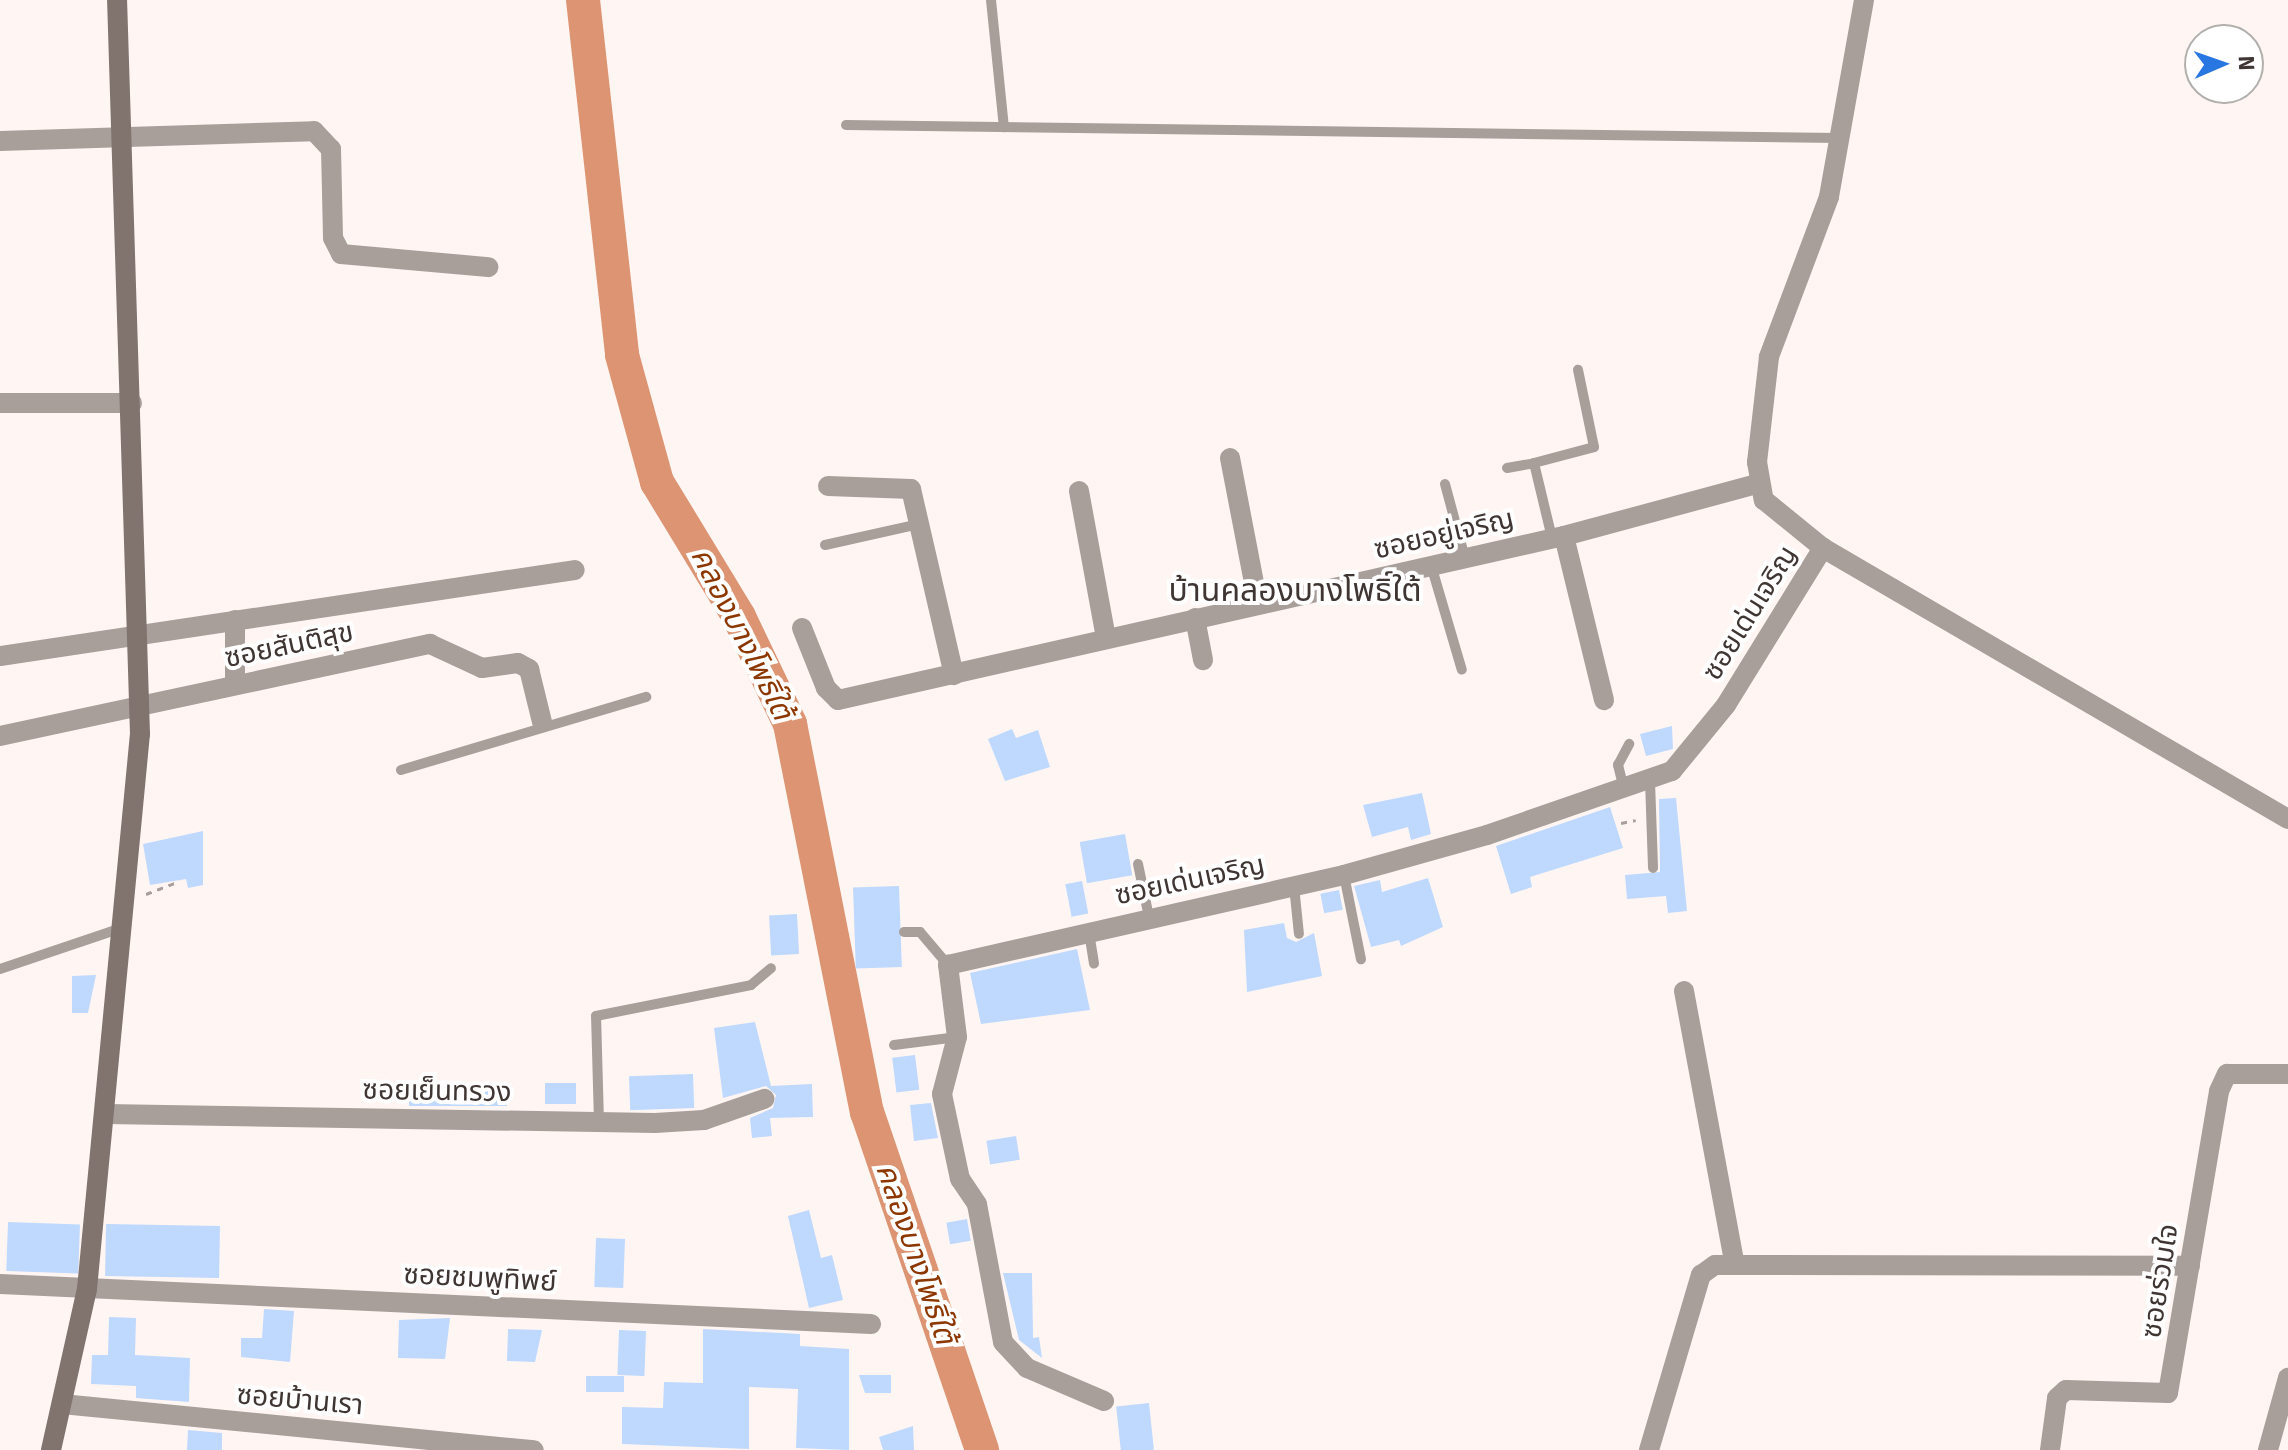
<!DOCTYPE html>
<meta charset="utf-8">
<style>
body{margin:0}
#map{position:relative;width:2288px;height:1450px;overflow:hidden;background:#fff6f3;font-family:Signika,"Noto Sans Thai",sans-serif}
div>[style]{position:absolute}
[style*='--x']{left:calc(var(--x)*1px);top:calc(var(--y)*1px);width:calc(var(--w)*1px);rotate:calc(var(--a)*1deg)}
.river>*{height:34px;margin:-17px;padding:0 17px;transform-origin:17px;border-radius:17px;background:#dd9473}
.building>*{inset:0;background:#bed8fe;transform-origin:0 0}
.path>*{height:3px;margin-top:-1.5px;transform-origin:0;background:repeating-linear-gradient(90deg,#a9a09d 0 6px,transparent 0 12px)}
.lane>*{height:10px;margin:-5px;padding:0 5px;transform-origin:5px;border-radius:5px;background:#a89f9b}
.street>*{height:20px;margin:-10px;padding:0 10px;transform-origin:10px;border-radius:10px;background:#a89f9b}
.secondary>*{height:20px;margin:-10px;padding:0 10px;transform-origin:10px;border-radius:10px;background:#81746f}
span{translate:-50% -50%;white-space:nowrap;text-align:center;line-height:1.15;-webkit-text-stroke:8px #fff;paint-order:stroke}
.street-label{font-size:28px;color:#3f3633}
.water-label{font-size:30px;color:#8d3700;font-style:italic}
.quarter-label{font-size:32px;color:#3f3633}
.north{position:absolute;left:2184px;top:24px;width:80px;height:80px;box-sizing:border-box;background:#fff;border:2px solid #b2afad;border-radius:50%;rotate:88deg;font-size:22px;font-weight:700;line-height:32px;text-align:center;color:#3f3633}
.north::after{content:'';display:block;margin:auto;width:28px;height:36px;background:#2876e1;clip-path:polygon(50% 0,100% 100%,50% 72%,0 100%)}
</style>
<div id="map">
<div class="river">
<div style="--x:583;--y:0;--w:357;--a:83.7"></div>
<div style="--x:622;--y:355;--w:132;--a:74.6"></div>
<div style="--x:657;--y:482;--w:158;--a:58.7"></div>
<div style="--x:739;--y:617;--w:119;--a:64.5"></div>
<div style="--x:790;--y:724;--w:396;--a:78.8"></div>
<div style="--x:867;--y:1112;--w:357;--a:71.2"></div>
</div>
<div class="building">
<div style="clip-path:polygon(1672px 726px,1673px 749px,1646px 756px,1640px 734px)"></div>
<div style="clip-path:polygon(1012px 729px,1016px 738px,1038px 730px,1050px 767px,1005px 781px,988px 739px)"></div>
<div style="clip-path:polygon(1422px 793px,1431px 834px,1411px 840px,1408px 827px,1372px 837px,1363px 805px)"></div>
<div style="clip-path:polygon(1676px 798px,1687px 911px,1668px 913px,1666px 896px,1627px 899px,1625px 875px,1660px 872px,1659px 799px)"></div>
<div style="clip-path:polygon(1610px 807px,1623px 848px,1530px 877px,1532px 887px,1511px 894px,1496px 846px)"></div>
<div style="clip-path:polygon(203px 831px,203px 885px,188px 888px,186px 879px,150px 885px,143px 844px)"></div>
<div style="left:1125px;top:834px;width:42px;height:46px;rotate:80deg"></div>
<div style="clip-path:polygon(1428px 878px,1443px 927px,1401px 946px,1399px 940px,1371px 947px,1354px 886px,1380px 880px,1382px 892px)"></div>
<div style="left:1082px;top:881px;width:33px;height:17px;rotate:79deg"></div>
<div style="left:899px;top:886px;width:81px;height:46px;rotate:88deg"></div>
<div style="left:1339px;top:890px;width:20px;height:19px;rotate:79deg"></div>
<div style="left:797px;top:914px;width:40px;height:28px;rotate:87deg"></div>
<div style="clip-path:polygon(1284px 923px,1287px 938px,1296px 942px,1314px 933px,1322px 976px,1247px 992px,1244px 930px)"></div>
<div style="clip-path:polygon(1077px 949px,1090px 1010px,981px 1024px,970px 973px)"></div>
<div style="clip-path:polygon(96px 975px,88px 1013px,72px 1013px,72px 976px)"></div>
<div style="clip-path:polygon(755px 1022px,771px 1086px,812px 1084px,813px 1117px,770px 1118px,772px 1136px,752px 1138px,750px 1118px,773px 1108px,776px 1095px,766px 1086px,723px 1098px,714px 1028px)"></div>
<div style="left:915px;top:1055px;width:35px;height:23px;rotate:83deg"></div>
<div style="left:693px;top:1074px;width:34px;height:64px;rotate:88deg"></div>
<div style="left:545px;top:1083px;width:31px;height:21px"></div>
<div style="left:409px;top:1087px;width:98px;height:19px"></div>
<div style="clip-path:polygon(931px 1103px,938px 1138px,914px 1141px,910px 1105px)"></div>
<div style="left:1016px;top:1136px;width:24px;height:30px;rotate:81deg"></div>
<div style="clip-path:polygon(809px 1210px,821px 1258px,832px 1255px,843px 1300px,809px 1308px,788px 1216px)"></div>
<div style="left:967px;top:1219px;width:22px;height:21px;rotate:80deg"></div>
<div style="left:8px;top:1222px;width:72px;height:49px;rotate:2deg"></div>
<div style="left:106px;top:1224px;width:114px;height:52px;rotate:1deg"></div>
<div style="left:596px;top:1238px;width:29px;height:49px;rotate:2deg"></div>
<div style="clip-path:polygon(1003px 1273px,1032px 1273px,1033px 1338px,1039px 1337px,1042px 1358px,1019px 1340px)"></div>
<div style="clip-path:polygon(264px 1309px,294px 1311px,290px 1362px,241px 1357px,241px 1338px,262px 1338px)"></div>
<div style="clip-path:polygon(109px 1317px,136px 1318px,135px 1355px,190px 1358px,189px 1402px,136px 1398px,136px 1386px,91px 1384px,92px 1355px,108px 1355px)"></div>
<div style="clip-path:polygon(450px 1318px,445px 1359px,398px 1358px,399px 1320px)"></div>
<div style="clip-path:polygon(508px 1329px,542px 1330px,535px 1362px,507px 1361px)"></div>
<div style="clip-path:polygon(703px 1329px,800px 1334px,800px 1346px,849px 1349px,849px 1450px,796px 1448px,798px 1389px,749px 1387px,749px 1449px,622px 1444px,622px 1407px,663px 1408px,664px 1382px,703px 1383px)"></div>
<div style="left:619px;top:1330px;width:27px;height:45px;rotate:2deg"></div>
<div style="clip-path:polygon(859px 1375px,891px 1375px,891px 1393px,865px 1393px)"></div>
<div style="left:624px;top:1376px;width:16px;height:38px;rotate:90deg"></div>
<div style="left:1149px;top:1403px;width:47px;height:33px;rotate:84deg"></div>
<div style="clip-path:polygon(913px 1426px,914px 1450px,883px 1450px,879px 1437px)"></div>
<div style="clip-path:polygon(188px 1430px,222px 1433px,222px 1450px,187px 1450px)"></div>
</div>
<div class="path">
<div style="--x:1621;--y:823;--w:15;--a:-11"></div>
<div style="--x:146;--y:894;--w:36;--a:-21"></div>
</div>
<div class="lane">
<div style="--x:991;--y:0;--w:128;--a:84.2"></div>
<div style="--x:846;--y:125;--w:994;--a:0.75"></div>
<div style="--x:1507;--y:468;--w:27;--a:-10"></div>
<div style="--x:1445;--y:484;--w:77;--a:74.9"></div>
<div style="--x:1552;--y:538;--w:77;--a:-103.5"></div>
<div style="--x:1534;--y:463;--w:62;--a:-14.9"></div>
<div style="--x:1594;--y:447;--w:79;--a:-101.7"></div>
<div style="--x:825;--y:545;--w:96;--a:-12.6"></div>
<div style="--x:1431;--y:565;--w:109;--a:73.6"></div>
<div style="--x:401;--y:770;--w:256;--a:-16.6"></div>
<div style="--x:1650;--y:781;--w:87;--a:88"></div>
<div style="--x:1624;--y:789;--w:25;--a:-104"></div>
<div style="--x:1618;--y:765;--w:24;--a:-62"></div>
<div style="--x:1138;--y:864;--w:54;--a:78.3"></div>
<div style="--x:1344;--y:875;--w:86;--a:78.6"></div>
<div style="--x:1294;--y:886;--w:48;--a:84.1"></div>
<div style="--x:904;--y:932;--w:16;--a:0"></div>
<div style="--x:920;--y:932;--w:43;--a:49.7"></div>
<div style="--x:1089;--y:932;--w:32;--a:81"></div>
<div style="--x:0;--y:969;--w:129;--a:-18.6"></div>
<div style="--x:894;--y:1045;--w:64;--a:-7.2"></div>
<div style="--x:599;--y:1122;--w:106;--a:-91.6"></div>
<div style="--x:596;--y:1016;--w:158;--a:-11.3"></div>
<div style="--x:751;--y:985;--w:26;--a:-40"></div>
</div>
<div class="street">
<div style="--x:1864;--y:0;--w:200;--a:100.1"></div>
<div style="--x:1829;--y:197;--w:171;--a:110.6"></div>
<div style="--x:1769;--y:357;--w:106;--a:96.5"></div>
<div style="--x:1757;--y:462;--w:39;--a:80"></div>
<div style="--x:1764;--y:500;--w:76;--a:39.1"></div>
<div style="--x:1823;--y:548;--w:538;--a:30.23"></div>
<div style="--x:0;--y:141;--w:314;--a:-1.8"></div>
<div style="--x:314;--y:131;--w:25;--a:47"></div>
<div style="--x:331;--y:149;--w:89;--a:88.7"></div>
<div style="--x:333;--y:238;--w:18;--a:63"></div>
<div style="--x:341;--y:254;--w:148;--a:5.1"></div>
<div style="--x:0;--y:403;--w:132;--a:0"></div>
<div style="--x:1230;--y:458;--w:149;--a:79.1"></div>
<div style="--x:828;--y:486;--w:83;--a:2.1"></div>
<div style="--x:911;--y:489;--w:191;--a:77"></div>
<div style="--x:1079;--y:491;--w:149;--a:79.6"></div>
<div style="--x:1564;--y:536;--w:169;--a:76.3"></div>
<div style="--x:1195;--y:618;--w:43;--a:79.2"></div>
<div style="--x:235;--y:620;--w:65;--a:90"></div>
<div style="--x:802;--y:628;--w:65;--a:68.2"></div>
<div style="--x:826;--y:688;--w:17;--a:45"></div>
<div style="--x:838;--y:700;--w:744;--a:-12.73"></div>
<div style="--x:1564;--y:536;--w:200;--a:-15.1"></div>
<div style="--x:0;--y:656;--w:581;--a:-8.51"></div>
<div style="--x:0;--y:736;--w:440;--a:-12.1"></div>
<div style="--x:430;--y:644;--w:57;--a:24.8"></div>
<div style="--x:482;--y:668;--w:36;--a:-8"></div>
<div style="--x:518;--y:663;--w:13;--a:29"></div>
<div style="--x:529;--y:669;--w:55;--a:76.2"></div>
<div style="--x:1684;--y:991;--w:275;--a:79.5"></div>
<div style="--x:106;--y:1114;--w:549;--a:0.94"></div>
<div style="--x:655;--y:1123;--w:49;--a:-3.5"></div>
<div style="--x:704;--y:1120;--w:64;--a:-19.3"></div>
<div style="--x:0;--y:1284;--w:872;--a:2.63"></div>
<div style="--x:1104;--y:1401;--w:84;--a:-156.8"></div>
<div style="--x:1027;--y:1368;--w:35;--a:-133"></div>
<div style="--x:1003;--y:1342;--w:140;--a:-100.7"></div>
<div style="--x:977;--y:1204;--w:30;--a:-124"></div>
<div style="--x:960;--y:1179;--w:87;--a:-102"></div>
<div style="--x:942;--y:1094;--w:59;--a:-75.3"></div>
<div style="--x:957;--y:1037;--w:73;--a:-97.1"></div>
<div style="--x:948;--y:965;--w:406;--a:-12.8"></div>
<div style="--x:1344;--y:875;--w:148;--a:-15.6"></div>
<div style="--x:1487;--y:835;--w:196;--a:-19.1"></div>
<div style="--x:1672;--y:771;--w:85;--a:-50.7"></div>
<div style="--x:1726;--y:705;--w:185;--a:-58.3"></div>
<div style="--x:62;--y:1404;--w:474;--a:5.6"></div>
<div style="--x:1649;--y:1450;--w:183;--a:-73.5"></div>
<div style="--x:1701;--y:1275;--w:17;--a:-36"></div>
<div style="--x:1715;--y:1265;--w:475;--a:0.1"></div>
<div style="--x:2050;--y:1450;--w:52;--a:-82.3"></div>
<div style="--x:2057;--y:1398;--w:12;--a:-42"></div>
<div style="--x:2066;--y:1390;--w:102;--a:1.7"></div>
<div style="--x:2168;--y:1393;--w:306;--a:-80.4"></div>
<div style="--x:2219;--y:1091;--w:19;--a:-65"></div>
<div style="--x:2227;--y:1074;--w:61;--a:0"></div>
<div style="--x:2268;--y:1450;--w:75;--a:-74.5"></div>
</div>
<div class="secondary">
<div style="--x:51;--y:1450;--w:165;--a:-77.4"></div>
<div style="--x:87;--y:1289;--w:558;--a:-84.55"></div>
<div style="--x:140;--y:734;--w:734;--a:-91.79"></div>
</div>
<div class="street-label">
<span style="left:1444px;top:534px;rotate:-13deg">ซอยอยู่เจริญ</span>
<span style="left:1750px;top:613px;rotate:-58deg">ซอยเด่นเจริญ</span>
<span style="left:289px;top:645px;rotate:-12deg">ซอยสันติสุข</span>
<span style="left:1190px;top:880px;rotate:-12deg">ซอยเด่นเจริญ</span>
<span style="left:437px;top:1091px;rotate:1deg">ซอยเย็นทรวง</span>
<span style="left:480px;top:1278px;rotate:3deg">ซอยชมพูทิพย์</span>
<span style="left:2160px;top:1281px;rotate:-81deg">ซอยร่วมใจ</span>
<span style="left:300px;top:1400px;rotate:5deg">ซอยบ้านเรา</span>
</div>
<div class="water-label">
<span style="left:741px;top:634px;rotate:63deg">คลองบางโพธิ์ใต้</span>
<span style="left:915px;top:1254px;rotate:71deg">คลองบางโพธิ์ใต้</span>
</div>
<div class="quarter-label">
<span style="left:1295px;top:591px">บ้านคลองบางโพธิ์ใต้</span>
</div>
<div class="north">N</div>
</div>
